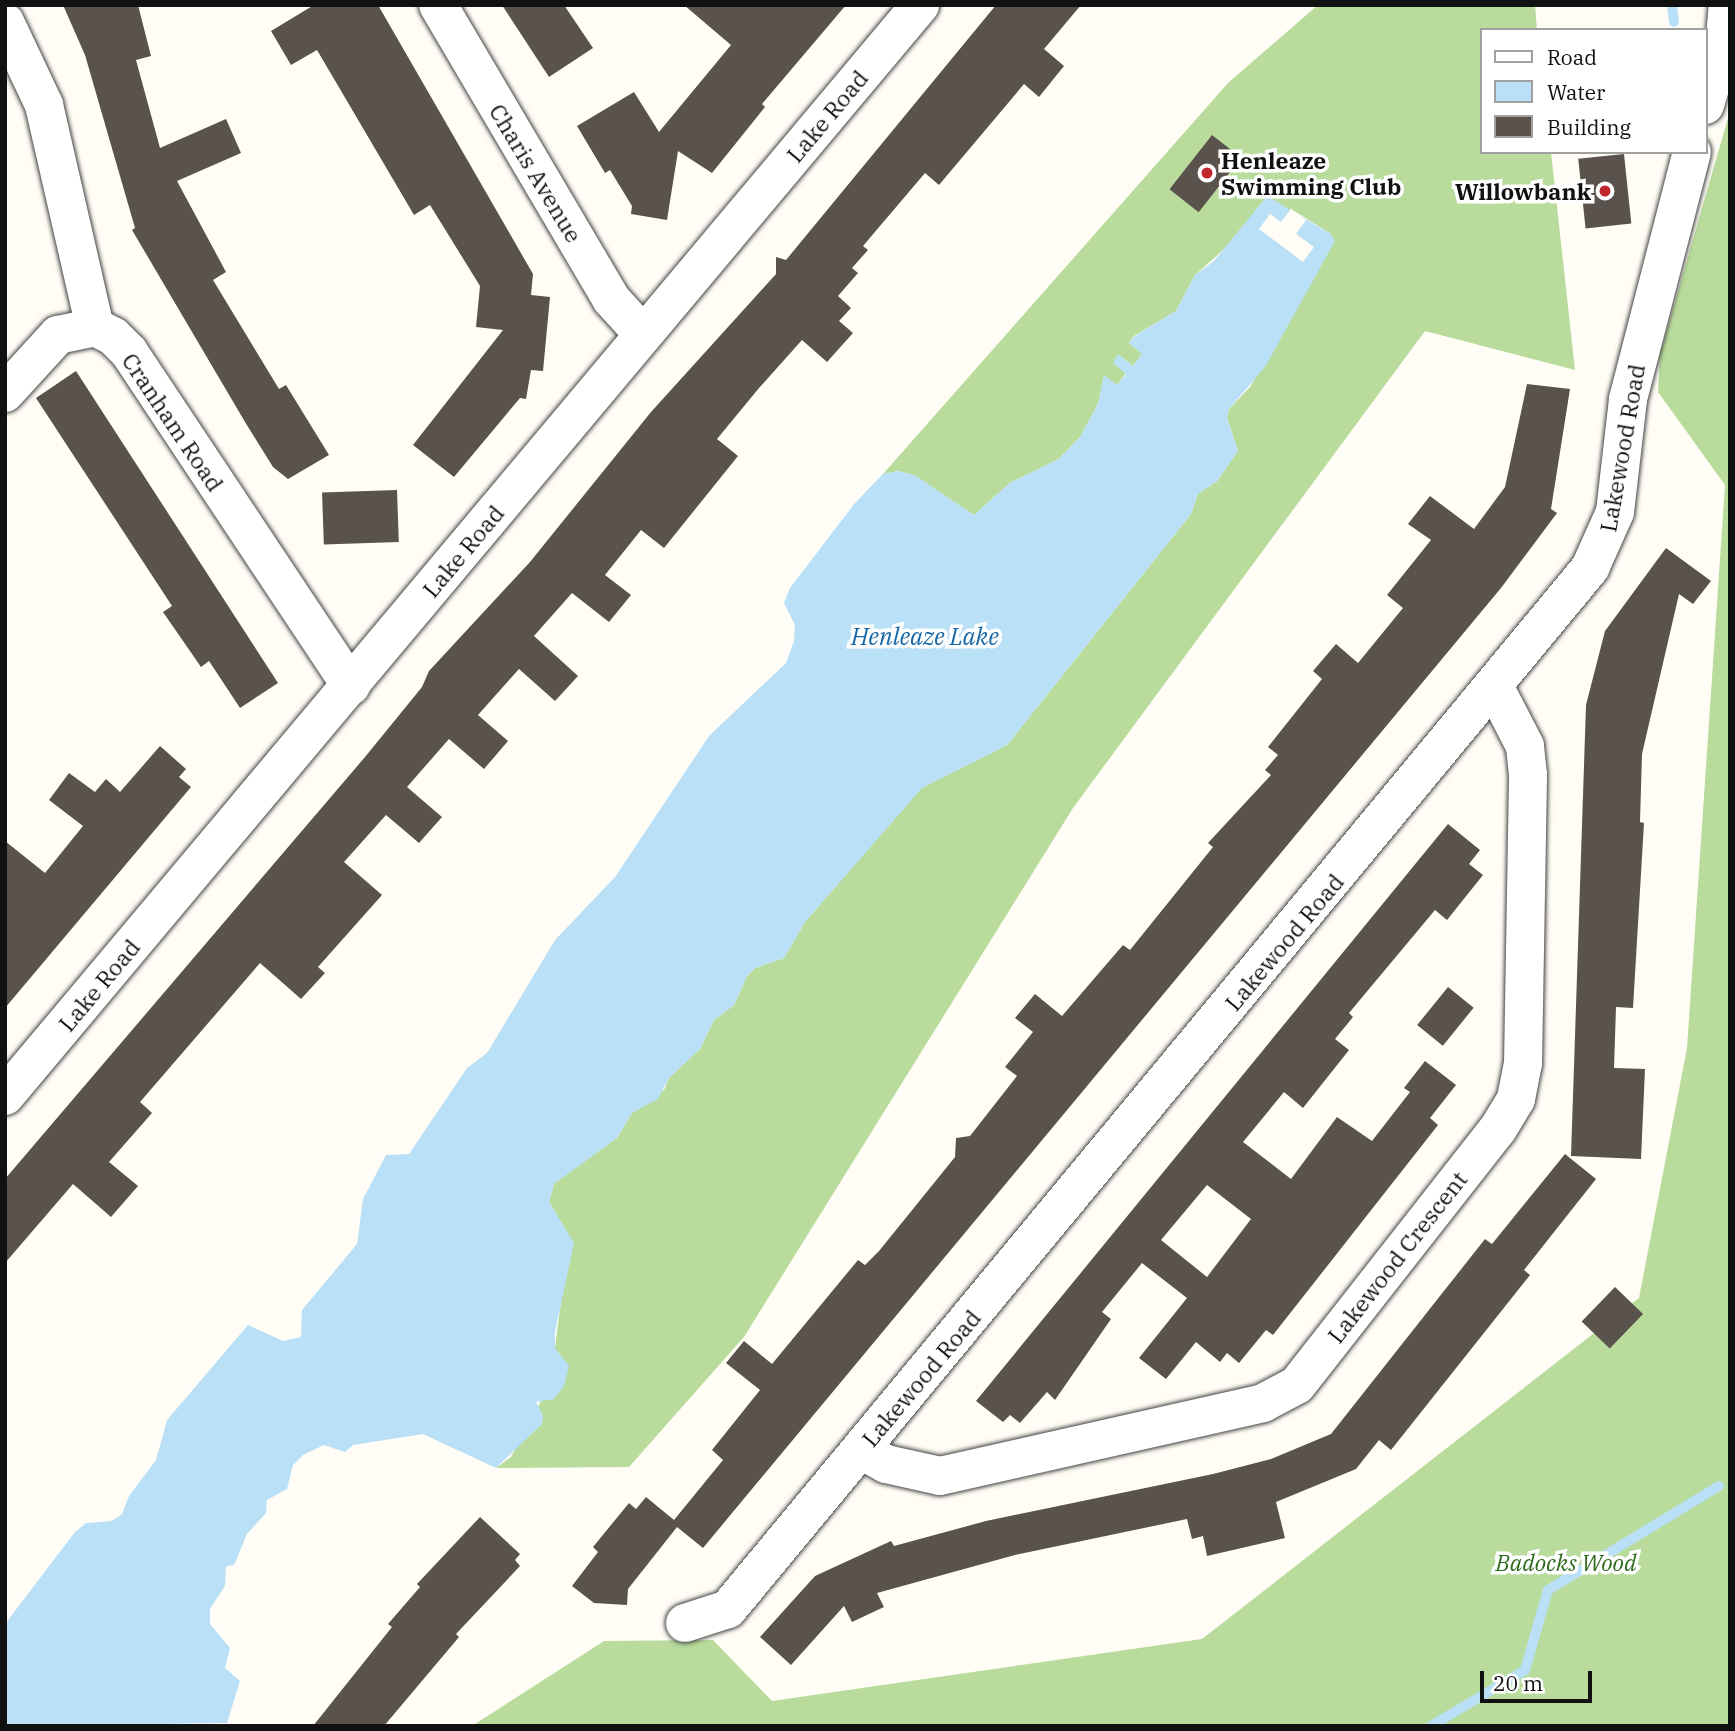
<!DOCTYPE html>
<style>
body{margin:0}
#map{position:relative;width:1735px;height:1731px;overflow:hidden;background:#fffdf5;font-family:"IBM Plex Serif",serif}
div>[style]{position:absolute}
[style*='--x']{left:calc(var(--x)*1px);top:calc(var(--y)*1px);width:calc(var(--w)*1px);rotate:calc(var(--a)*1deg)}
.forest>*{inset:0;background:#b9dc9c}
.water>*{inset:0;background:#b9e0f7}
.pier>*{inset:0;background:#fffdf5}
.stream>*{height:10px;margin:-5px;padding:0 5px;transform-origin:5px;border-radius:5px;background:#b9e0f7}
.building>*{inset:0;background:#5a524d;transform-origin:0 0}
.roads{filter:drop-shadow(0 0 2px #444) drop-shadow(0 0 2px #444)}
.minor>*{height:38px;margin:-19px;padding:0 19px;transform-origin:19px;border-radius:19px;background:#fff}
.dots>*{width:19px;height:19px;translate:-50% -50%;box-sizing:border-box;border:4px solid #fff;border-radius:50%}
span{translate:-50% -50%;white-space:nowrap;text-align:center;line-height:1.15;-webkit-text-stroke:7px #fff;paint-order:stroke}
.street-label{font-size:23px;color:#111}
.poi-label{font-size:23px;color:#111;font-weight:700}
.left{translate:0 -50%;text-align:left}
.right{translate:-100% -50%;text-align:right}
.park-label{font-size:23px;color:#2f6b1f;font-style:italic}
.water-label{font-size:24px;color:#1768a6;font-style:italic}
.frame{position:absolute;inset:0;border:7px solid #111;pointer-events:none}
.legend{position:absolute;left:1480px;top:28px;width:228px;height:126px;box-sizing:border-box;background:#fff;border:2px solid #a0a0a0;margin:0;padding:9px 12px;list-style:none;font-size:21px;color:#111}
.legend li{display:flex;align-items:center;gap:14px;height:35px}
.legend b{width:35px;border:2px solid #a0a0a0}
.scale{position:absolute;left:1480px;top:1671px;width:112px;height:32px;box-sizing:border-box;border:4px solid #111;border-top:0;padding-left:9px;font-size:21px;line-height:24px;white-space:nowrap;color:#111;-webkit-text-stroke:5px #fff;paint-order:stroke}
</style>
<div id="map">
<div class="forest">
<div style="clip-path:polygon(1318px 5px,1535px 5px,1537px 30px,1481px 30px,1481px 152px,1551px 152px,1575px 370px,1425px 331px,1073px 808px,744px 1337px,629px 1467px,496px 1468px,511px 1457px,542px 1399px,555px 1348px,566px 1263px,573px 1243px,549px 1202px,554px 1183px,617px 1138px,632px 1113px,664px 1090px,669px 1078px,700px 1049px,714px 1020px,734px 1005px,747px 976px,755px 968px,784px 958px,805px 922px,921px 788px,1007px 745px,1191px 514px,1198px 494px,1217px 481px,1238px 451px,1227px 418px,1229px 409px,1250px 387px,1310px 284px,1331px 234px,1291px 209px,1230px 244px,1195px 275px,1176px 311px,1134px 336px,1129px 343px,1142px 354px,1133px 366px,1119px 355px,1126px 373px,1117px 385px,1104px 376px,1098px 404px,1080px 437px,1059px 459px,1010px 483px,974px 515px,915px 476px,899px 471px,883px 474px,1228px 83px)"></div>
<div style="clip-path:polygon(1730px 111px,1730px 1726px,472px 1726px,604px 1641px,713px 1640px,772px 1701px,1202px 1639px,1639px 1298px,1687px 1048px,1725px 485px,1658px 392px,1660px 354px)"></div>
</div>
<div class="water">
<div style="clip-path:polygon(1267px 196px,1331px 234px,1335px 241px,1265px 367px,1229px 409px,1227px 418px,1238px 451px,1217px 481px,1198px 494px,1191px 514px,1007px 745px,922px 788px,805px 922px,784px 958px,755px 968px,747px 976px,734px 1005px,714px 1020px,700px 1049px,669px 1078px,658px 1099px,632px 1113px,617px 1138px,554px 1184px,549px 1202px,574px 1243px,555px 1332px,555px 1348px,569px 1366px,564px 1386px,554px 1399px,536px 1402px,543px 1415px,542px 1424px,496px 1468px,423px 1434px,353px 1445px,345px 1452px,324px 1445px,303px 1455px,293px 1465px,287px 1489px,267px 1500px,266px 1513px,247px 1534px,234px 1565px,226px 1566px,225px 1586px,210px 1609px,210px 1624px,230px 1648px,225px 1668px,240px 1681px,227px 1723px,5px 1726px,5px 1624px,75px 1532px,86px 1523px,112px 1521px,122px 1514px,129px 1496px,156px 1460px,167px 1420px,248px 1325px,283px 1341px,301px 1337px,302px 1310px,357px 1244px,363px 1199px,386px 1155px,409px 1154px,467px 1068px,487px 1053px,555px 940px,615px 877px,709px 736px,786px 663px,794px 641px,795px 625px,784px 603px,790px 588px,855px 503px,883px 474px,899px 471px,916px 476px,974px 515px,1010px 483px,1059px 459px,1080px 437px,1098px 404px,1104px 375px,1117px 385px,1126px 374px,1113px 363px,1118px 354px,1133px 366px,1142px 354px,1129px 343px,1135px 336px,1176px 311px,1195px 275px,1214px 261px)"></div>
</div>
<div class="pier">
<div style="clip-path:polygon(1291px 209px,1306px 220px,1296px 234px,1314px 247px,1303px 262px,1259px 229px,1270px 214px,1281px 222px)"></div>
</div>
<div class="stream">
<div style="--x:1672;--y:5;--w:17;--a:83"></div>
<div style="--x:1431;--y:1726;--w:109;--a:-30.8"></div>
<div style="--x:1525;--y:1670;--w:83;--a:-74"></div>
<div style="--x:1548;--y:1590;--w:200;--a:-31.3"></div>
</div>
<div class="building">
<div style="clip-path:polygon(63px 5px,138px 5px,151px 56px,136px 60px,160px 148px,226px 119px,241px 153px,177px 181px,226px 272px,213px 280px,279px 389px,286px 385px,329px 455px,288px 479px,273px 467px,245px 422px,132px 230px,135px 228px,85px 55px)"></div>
<div style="clip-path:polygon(314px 5px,378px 5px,533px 274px,531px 295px,550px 297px,543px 371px,531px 370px,526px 399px,520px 398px,454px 477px,413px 445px,503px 330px,476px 327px,480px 286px,430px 205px,414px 215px,317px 50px,291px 65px,271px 31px)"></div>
<div style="clip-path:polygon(502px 5px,564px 5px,593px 48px,549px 77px)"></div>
<div style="clip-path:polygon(684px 5px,846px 5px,762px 104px,765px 107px,712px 173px,678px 151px,667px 220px,631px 214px,632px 206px,610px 170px,605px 173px,577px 126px,634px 92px,659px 132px,731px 45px)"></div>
<div style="clip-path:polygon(996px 5px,1081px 5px,1044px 49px,1064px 66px,1039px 97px,1024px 84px,939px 185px,925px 173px,863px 246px,868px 250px,852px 268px,858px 273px,838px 296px,851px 308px,839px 321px,853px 333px,827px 362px,802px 340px,759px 388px,717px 439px,738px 456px,664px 548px,641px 530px,605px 575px,631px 595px,609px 622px,572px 593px,534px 636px,578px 676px,555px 701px,519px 669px,478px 715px,508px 741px,484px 769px,449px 739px,407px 787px,442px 817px,419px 843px,386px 815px,344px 862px,382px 895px,318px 967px,325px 973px,301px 999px,260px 963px,140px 1102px,152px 1113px,109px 1162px,138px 1186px,111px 1217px,73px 1184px,5px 1263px,5px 1179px,365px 757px,422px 687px,429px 671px,530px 562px,651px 412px,776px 274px,776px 257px,786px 260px)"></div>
<div style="left:1212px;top:135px;width:37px;height:69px;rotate:38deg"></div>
<div style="left:1624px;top:154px;width:70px;height:46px;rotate:84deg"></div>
<div style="clip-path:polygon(76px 371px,278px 683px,240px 708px,209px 661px,201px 667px,163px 612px,172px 606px,36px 398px)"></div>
<div style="clip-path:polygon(1527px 384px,1570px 389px,1551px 509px,1557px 513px,1501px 588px,703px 1548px,677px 1527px,628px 1589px,627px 1605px,594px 1603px,572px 1586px,598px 1552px,593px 1547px,629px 1503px,636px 1509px,646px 1497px,674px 1520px,723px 1460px,712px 1450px,760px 1390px,726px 1363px,744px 1341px,772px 1364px,858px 1260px,865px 1265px,879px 1251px,955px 1157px,956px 1138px,970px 1136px,1017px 1076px,1005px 1067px,1033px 1032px,1015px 1018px,1035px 994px,1062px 1016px,1123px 945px,1130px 950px,1213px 847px,1208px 843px,1271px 775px,1265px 770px,1278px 755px,1268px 747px,1322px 679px,1313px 671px,1336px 644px,1358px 663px,1403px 608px,1387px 595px,1431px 540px,1408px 524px,1430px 496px,1474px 529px,1505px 487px)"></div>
<div style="left:397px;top:490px;width:52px;height:75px;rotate:88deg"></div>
<div style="clip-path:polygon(1666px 548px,1711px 581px,1693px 604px,1679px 594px,1642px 754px,1640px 822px,1644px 823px,1633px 1008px,1616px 1007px,1614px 1068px,1645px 1069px,1641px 1159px,1571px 1156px,1586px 705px,1605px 631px)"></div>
<div style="clip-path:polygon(160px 746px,186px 769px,179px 777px,191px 787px,5px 1008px,5px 841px,45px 873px,83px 826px,49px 800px,69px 773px,95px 792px,106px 779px,120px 792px)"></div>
<div style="clip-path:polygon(evenodd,1448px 824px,1480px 850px,1469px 864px,1483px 875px,1447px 920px,1435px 910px,1349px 1013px,1353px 1017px,1335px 1039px,1349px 1050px,1303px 1108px,1284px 1092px,1243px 1142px,1291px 1179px,1337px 1117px,1372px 1141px,1410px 1092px,1404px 1088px,1425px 1061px,1456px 1085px,1430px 1118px,1438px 1125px,1273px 1335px,1266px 1330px,1239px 1363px,1227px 1353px,1220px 1362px,1196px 1342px,1166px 1379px,1139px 1358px,1187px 1298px,1142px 1263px,1102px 1312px,1111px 1319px,1055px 1400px,1047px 1392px,1020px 1423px,1010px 1415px,1003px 1422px,976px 1401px,1448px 824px,1207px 1185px,1251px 1219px,1207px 1277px,1161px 1240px,1207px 1185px)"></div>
<div style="left:1448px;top:987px;width:33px;height:49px;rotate:39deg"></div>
<div style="clip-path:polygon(1565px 1154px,1596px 1179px,1524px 1270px,1530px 1275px,1391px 1450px,1379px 1440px,1356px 1469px,1276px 1502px,1285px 1538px,1207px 1556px,1203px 1536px,1192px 1539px,1187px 1519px,1015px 1555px,877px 1593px,884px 1607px,852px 1622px,844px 1606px,791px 1665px,760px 1637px,815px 1576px,891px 1541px,894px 1546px,986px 1521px,1213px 1474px,1271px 1459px,1331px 1434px,1485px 1239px,1492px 1244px)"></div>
<div style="left:1615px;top:1287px;width:39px;height:48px;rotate:44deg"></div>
<div style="clip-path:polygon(480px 1517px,520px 1554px,515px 1560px,520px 1566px,456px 1634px,459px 1637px,384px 1726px,313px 1726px,392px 1627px,388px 1624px,420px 1587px,417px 1584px)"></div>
</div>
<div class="roads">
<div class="minor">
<div style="--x:438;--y:5;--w:341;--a:59.5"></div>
<div style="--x:611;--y:299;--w:47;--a:47.6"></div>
<div style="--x:5;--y:22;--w:92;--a:64.8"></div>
<div style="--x:44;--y:105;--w:228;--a:77.1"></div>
<div style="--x:1705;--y:105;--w:71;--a:-73.6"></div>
<div style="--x:1725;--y:37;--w:32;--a:-85"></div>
<div style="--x:95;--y:327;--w:20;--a:27"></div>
<div style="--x:113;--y:336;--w:23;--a:45"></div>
<div style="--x:129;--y:352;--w:401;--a:56.4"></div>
<div style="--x:5;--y:393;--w:79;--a:-47.6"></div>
<div style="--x:58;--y:335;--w:38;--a:-12"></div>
<div style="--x:5;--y:1096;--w:1424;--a:-50.01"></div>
<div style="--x:861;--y:1450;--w:29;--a:29"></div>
<div style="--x:886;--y:1464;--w:55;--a:12.5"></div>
<div style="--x:940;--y:1476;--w:331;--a:-12.7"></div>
<div style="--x:1263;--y:1403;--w:38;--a:-28"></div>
<div style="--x:1297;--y:1385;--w:325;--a:-51.9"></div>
<div style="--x:1498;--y:1129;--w:35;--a:-59"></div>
<div style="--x:1516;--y:1099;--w:36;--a:-79"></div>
<div style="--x:1523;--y:1064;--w:289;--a:-89"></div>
<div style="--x:1528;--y:775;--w:29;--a:-96"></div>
<div style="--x:1525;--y:746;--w:65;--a:-117.3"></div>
<div style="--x:685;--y:1623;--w:45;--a:-18"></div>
<div style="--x:728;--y:1609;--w:1352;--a:-50.37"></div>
<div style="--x:1590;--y:568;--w:61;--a:-65.9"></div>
<div style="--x:1615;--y:512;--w:114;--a:-83.4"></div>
<div style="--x:1628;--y:399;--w:255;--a:-75.5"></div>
</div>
</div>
<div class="dots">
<div style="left:1207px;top:173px;background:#c4262e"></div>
<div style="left:1605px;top:191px;background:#c4262e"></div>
</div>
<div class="street-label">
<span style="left:827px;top:116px;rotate:-50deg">Lake Road</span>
<span style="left:536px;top:173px;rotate:59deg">Charis Avenue</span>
<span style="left:173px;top:422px;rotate:56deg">Cranham Road</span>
<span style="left:1622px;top:448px;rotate:-80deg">Lakewood Road</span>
<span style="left:463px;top:551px;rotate:-50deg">Lake Road</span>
<span style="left:1284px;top:942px;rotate:-50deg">Lakewood Road</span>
<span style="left:99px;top:985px;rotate:-50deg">Lake Road</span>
<span style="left:1397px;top:1257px;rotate:-52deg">Lakewood Crescent</span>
<span style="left:921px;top:1378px;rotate:-50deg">Lakewood Road</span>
</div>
<div class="poi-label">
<span class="left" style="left:1221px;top:173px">Henleaze<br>Swimming Club</span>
<span class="right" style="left:1591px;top:191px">Willowbank</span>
</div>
<div class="park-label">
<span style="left:1566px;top:1562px">Badocks Wood</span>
</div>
<div class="water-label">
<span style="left:925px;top:637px">Henleaze Lake</span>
</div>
<div class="frame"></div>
<ul class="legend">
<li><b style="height:9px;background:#fff"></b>Road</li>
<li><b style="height:19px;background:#b9e0f7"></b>Water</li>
<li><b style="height:19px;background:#5a524d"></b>Building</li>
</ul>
<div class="scale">20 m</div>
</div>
